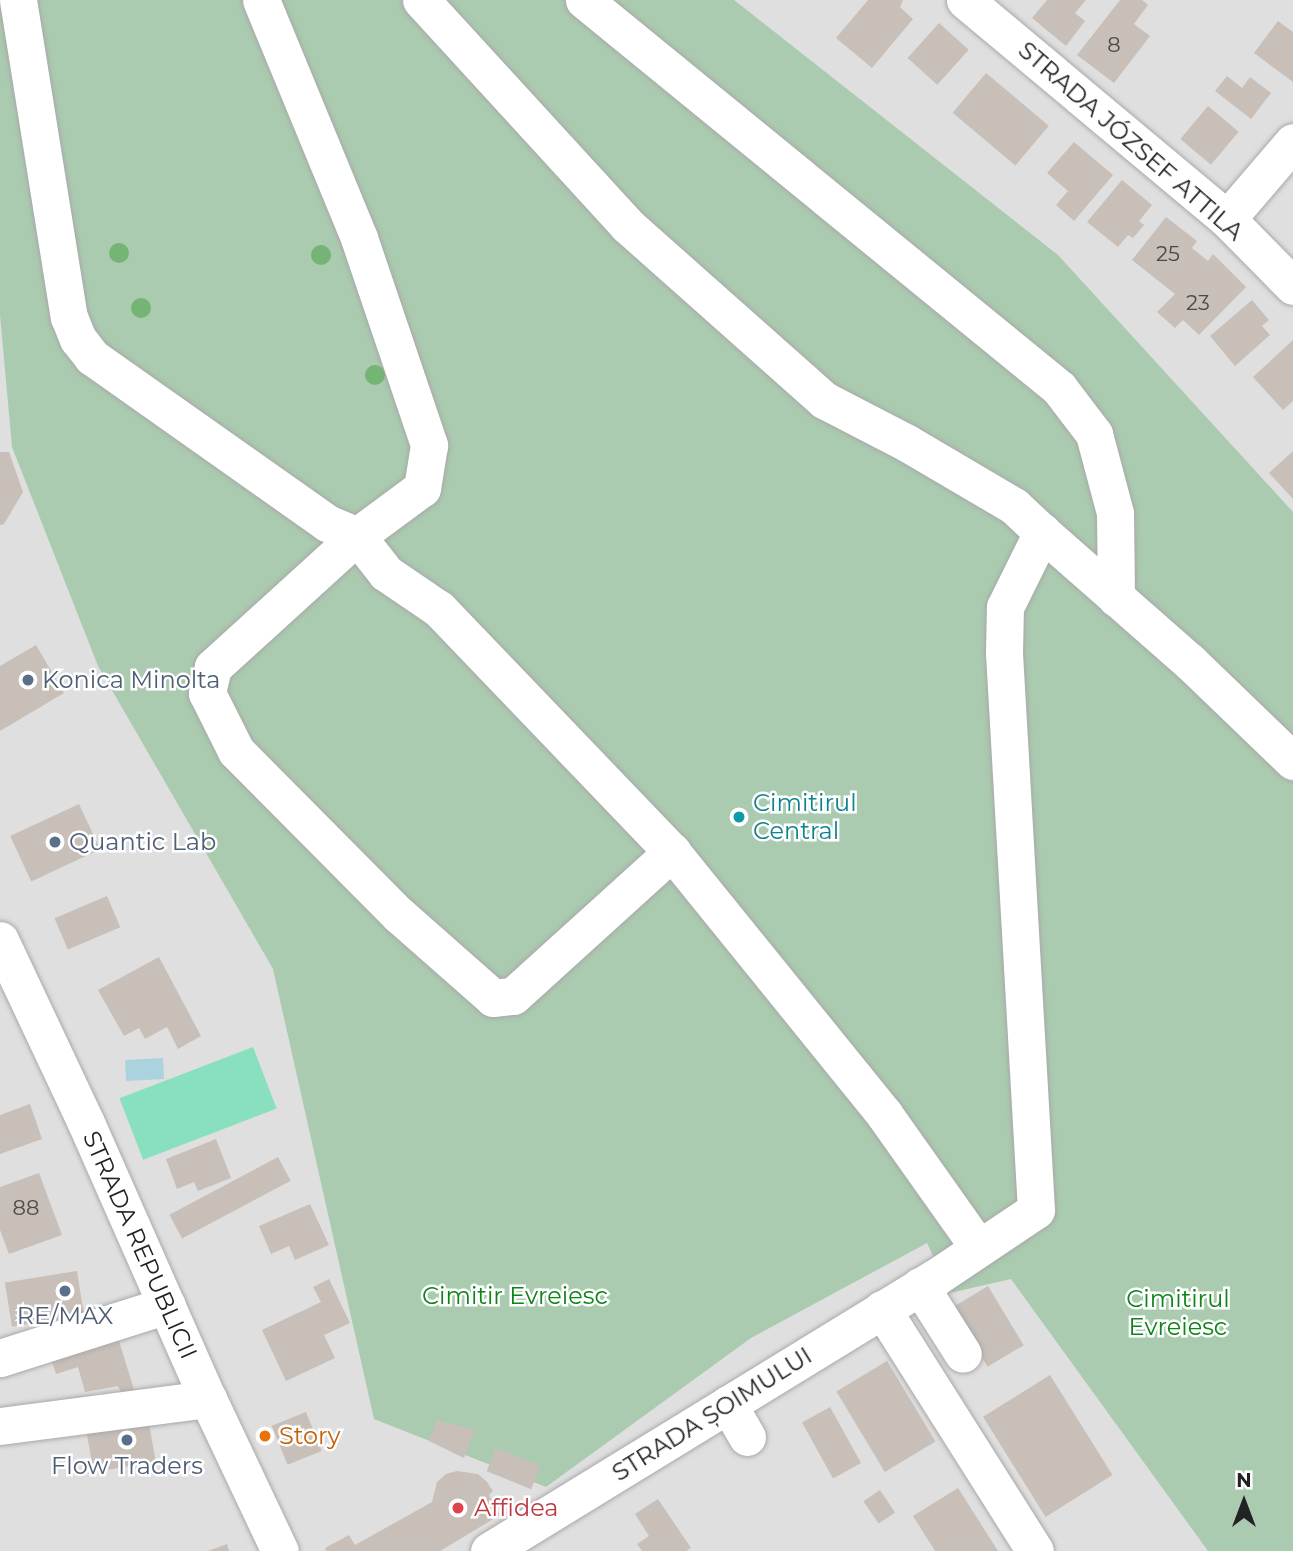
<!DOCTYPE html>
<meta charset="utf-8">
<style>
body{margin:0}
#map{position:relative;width:1293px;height:1551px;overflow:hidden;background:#f2efe9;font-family:Montserrat,sans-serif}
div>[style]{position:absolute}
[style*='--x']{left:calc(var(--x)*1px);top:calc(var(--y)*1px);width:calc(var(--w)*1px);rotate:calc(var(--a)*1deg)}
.residential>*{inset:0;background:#e0dfdf;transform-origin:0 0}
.cemetery>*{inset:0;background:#aacbaf}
.pitch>*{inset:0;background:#88e0be;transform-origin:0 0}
.water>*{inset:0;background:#aad3df;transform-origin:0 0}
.building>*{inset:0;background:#c7bfb8;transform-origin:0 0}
.roads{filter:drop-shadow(0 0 2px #a9a9a9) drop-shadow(0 0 2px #a9a9a9)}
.minor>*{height:37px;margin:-18.5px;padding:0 18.5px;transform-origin:18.5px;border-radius:18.5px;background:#fff}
.trees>*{width:20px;height:20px;margin:-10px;border-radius:50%;background:#74b475}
.dots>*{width:19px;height:19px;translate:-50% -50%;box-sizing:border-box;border:4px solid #fff;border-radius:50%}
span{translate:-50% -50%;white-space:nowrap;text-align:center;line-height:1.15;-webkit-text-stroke:5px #fff;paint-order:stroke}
.number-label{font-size:21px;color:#4b4948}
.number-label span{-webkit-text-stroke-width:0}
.street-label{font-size:24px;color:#222}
.service-label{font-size:24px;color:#4e5e75}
.left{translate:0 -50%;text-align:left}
.culture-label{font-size:24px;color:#0d838f}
.park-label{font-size:24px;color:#0c8416}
.food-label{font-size:24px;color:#c56008}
.health-label{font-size:24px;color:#be3a42}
.north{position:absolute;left:1209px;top:1467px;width:70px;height:70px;-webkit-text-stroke:5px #fff;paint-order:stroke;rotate:0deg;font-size:19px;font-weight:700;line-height:28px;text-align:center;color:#222}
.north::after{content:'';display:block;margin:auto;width:24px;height:32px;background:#222;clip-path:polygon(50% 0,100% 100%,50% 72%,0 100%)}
</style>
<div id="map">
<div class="residential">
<div style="left:0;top:0;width:1293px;height:1551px"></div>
</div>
<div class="cemetery">
<div style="clip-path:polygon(0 0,734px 0,1058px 255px,1293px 512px,1293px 1551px,1208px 1551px,1011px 1279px,950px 1293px,927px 1243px,751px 1338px,546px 1487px,374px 1419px,273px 969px,98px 666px,12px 447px,0 315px)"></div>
</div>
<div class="pitch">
<div style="left:253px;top:1047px;width:66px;height:143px;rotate:69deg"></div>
</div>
<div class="water">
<div style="left:163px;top:1058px;width:21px;height:38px;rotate:87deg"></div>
</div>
<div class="building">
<div style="clip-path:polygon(868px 0,903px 0,900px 7px,913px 19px,872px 68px,836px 38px)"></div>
<div style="clip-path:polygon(1047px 0,1086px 0,1075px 13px,1085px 21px,1066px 46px,1032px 18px)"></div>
<div style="clip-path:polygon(1120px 0,1142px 0,1148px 5px,1134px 24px,1150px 36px,1114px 83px,1077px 55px)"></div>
<div style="clip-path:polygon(1278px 21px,1293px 32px,1293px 82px,1254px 53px)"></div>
<div style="left:939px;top:23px;width:40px;height:47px;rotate:42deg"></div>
<div style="left:986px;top:73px;width:82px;height:52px;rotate:40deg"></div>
<div style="clip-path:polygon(1227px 76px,1242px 88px,1250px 77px,1271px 93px,1251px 119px,1215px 91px)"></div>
<div style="left:1208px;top:106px;width:40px;height:43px;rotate:40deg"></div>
<div style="clip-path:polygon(1074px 142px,1113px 175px,1074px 221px,1056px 205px,1068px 191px,1047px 173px)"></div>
<div style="clip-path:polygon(1122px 180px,1152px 205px,1139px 221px,1144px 225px,1133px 238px,1128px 235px,1118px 247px,1087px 222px)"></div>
<div style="clip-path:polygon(1166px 217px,1197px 241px,1192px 248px,1208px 261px,1213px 254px,1246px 287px,1199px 335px,1183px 320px,1175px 328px,1157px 312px,1175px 294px,1132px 260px)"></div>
<div style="clip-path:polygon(1252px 300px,1269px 320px,1262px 326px,1270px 335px,1235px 366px,1210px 336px)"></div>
<div style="clip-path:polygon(1293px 340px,1293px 401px,1283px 410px,1253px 377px)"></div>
<div style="clip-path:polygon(1293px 451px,1293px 499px,1269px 473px)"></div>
<div style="clip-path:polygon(0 452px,9px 452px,23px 492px,4px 524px,0 525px)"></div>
<div style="clip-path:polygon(36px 645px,64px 693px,0 731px,0 666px)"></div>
<div style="left:79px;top:804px;width:50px;height:76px;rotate:65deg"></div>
<div style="left:107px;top:896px;width:34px;height:57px;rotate:67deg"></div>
<div style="clip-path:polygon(159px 957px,201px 1036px,178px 1049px,167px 1027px,145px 1039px,139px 1028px,124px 1036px,98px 990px)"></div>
<div style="clip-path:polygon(30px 1104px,42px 1139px,0 1154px,0 1115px)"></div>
<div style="clip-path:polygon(216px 1139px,231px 1178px,198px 1191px,194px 1182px,177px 1189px,166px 1159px)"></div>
<div style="left:278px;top:1157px;width:27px;height:123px;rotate:62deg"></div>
<div style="clip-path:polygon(39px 1173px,62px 1235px,9px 1254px,0 1230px,0 1187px)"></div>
<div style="clip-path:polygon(310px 1204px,329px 1245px,295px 1260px,289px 1246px,271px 1254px,259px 1226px)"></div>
<div style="left:77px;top:1271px;width:45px;height:73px;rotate:81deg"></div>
<div style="clip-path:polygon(329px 1279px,350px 1323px,324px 1335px,335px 1358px,286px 1381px,262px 1330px,321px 1302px,313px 1287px)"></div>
<div style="left:988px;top:1286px;width:69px;height:42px;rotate:59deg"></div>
<div style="clip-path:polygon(117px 1334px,134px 1390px,122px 1394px,118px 1386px,85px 1392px,78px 1367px,56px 1374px,50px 1356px)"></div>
<div style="left:887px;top:1361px;width:94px;height:59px;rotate:59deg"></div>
<div style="left:1050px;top:1375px;width:118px;height:79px;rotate:58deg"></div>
<div style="left:830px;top:1407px;width:64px;height:32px;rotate:61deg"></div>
<div style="left:147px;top:1412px;width:50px;height:63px;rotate:80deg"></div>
<div style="left:306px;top:1412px;width:42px;height:37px;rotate:68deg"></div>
<div style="clip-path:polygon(437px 1420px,475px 1430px,464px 1458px,429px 1441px)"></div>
<div style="left:496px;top:1448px;width:48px;height:25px;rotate:22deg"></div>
<div style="clip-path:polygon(457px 1471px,478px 1474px,487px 1482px,493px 1491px,489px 1495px,500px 1515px,440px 1551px,326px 1551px,325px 1548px,349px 1535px,355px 1545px,432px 1502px,437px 1482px,446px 1474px)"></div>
<div style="clip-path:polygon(958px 1488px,998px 1551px,935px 1551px,913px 1516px)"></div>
<div style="left:880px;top:1490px;width:27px;height:20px;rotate:56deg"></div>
<div style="clip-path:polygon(658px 1499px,691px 1548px,686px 1551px,642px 1551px,637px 1544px,649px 1536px,635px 1514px)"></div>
<div style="clip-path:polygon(227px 1544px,229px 1551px,208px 1551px)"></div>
</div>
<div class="roads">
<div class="minor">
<div style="--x:18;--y:0;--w:321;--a:80.9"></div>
<div style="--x:69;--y:317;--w:24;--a:68"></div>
<div style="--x:78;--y:339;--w:23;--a:52"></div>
<div style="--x:92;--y:357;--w:288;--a:35.2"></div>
<div style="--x:327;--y:523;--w:33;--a:23"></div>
<div style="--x:357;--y:536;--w:47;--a:51.9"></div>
<div style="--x:386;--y:573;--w:64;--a:34.2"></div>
<div style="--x:439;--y:609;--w:337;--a:46.2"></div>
<div style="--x:672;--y:852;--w:337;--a:51"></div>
<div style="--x:884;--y:1114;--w:164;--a:54.7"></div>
<div style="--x:261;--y:0;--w:257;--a:67.6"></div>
<div style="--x:359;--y:238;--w:219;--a:71.3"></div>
<div style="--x:429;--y:445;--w:44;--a:99.2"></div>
<div style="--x:422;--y:488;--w:81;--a:143.6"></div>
<div style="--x:357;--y:536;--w:195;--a:137.7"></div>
<div style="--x:213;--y:667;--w:27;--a:103"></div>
<div style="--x:207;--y:693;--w:65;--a:63.4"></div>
<div style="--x:236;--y:751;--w:231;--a:45.2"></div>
<div style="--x:399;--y:915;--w:125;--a:41.4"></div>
<div style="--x:493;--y:998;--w:20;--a:-6"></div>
<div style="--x:513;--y:996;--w:215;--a:-42.2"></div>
<div style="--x:421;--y:0;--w:305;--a:47.5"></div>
<div style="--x:627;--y:225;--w:264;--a:41.6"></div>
<div style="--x:824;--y:400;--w:93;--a:27.4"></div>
<div style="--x:907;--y:443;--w:124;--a:30.5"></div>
<div style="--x:1014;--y:506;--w:38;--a:43"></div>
<div style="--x:584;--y:0;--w:613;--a:39.24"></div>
<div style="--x:1059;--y:388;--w:58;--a:52.7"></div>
<div style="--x:1094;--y:434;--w:82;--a:75.1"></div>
<div style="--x:1115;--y:513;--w:85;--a:89.3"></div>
<div style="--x:965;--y:0;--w:341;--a:39.9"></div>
<div style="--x:1227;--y:219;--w:94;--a:45.4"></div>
<div style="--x:1227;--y:219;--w:101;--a:-49.4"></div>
<div style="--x:0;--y:940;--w:202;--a:64.8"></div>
<div style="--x:86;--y:1123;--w:302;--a:66.2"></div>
<div style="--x:208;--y:1399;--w:168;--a:64.7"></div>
<div style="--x:920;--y:1286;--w:80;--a:57.7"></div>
<div style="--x:882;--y:1309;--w:286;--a:57.7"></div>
<div style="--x:0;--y:1358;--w:175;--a:-17.6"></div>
<div style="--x:728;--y:1404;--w:38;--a:60"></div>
<div style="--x:0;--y:1426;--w:210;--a:-7.4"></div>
<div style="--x:489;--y:1551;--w:524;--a:-31.51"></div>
<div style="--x:936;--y:1277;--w:120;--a:-33.8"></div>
<div style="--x:1036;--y:1210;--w:558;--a:-93.29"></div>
<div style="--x:1004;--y:653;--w:46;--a:-88.8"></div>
<div style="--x:1005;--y:607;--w:84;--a:-63.7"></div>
<div style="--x:1042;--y:532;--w:197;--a:41.3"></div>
<div style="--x:1190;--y:662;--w:143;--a:43.9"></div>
</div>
</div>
<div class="trees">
<div style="left:119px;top:253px"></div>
<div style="left:321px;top:255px"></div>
<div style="left:141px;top:308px"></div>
<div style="left:375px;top:375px"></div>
</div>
<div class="dots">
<div style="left:28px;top:680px;background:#5c6f8a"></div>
<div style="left:739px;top:817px;background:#0f9aa8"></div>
<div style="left:55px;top:842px;background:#5c6f8a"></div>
<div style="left:65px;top:1291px;background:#5c6f8a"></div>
<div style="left:265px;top:1436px;background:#e8710a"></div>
<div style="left:127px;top:1440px;background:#5c6f8a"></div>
<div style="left:458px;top:1508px;background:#e0444e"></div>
</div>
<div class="number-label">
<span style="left:1114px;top:45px">8</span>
<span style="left:1168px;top:254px">25</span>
<span style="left:1198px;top:303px">23</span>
<span style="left:26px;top:1208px">88</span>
</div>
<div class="street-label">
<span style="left:1131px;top:141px;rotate:41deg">STRADA JÓZSEF ATTILA</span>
<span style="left:140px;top:1245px;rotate:66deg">STRADA REPUBLICII</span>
<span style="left:712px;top:1414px;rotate:-32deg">STRADA ȘOIMULUI</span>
</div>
<div class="service-label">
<span class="left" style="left:42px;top:680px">Konica Minolta</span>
<span class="left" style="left:69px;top:842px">Quantic Lab</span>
<span style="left:65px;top:1316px">RE/MAX</span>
<span style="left:127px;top:1466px">Flow Traders</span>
</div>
<div class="culture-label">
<span class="left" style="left:753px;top:817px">Cimitirul<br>Central</span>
</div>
<div class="park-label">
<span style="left:515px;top:1296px">Cimitir Evreiesc</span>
<span style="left:1178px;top:1313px">Cimitirul<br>Evreiesc</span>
</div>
<div class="food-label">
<span class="left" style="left:279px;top:1436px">Story</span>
</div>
<div class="health-label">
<span class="left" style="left:474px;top:1508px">Affidea</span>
</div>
<div class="north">N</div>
</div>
